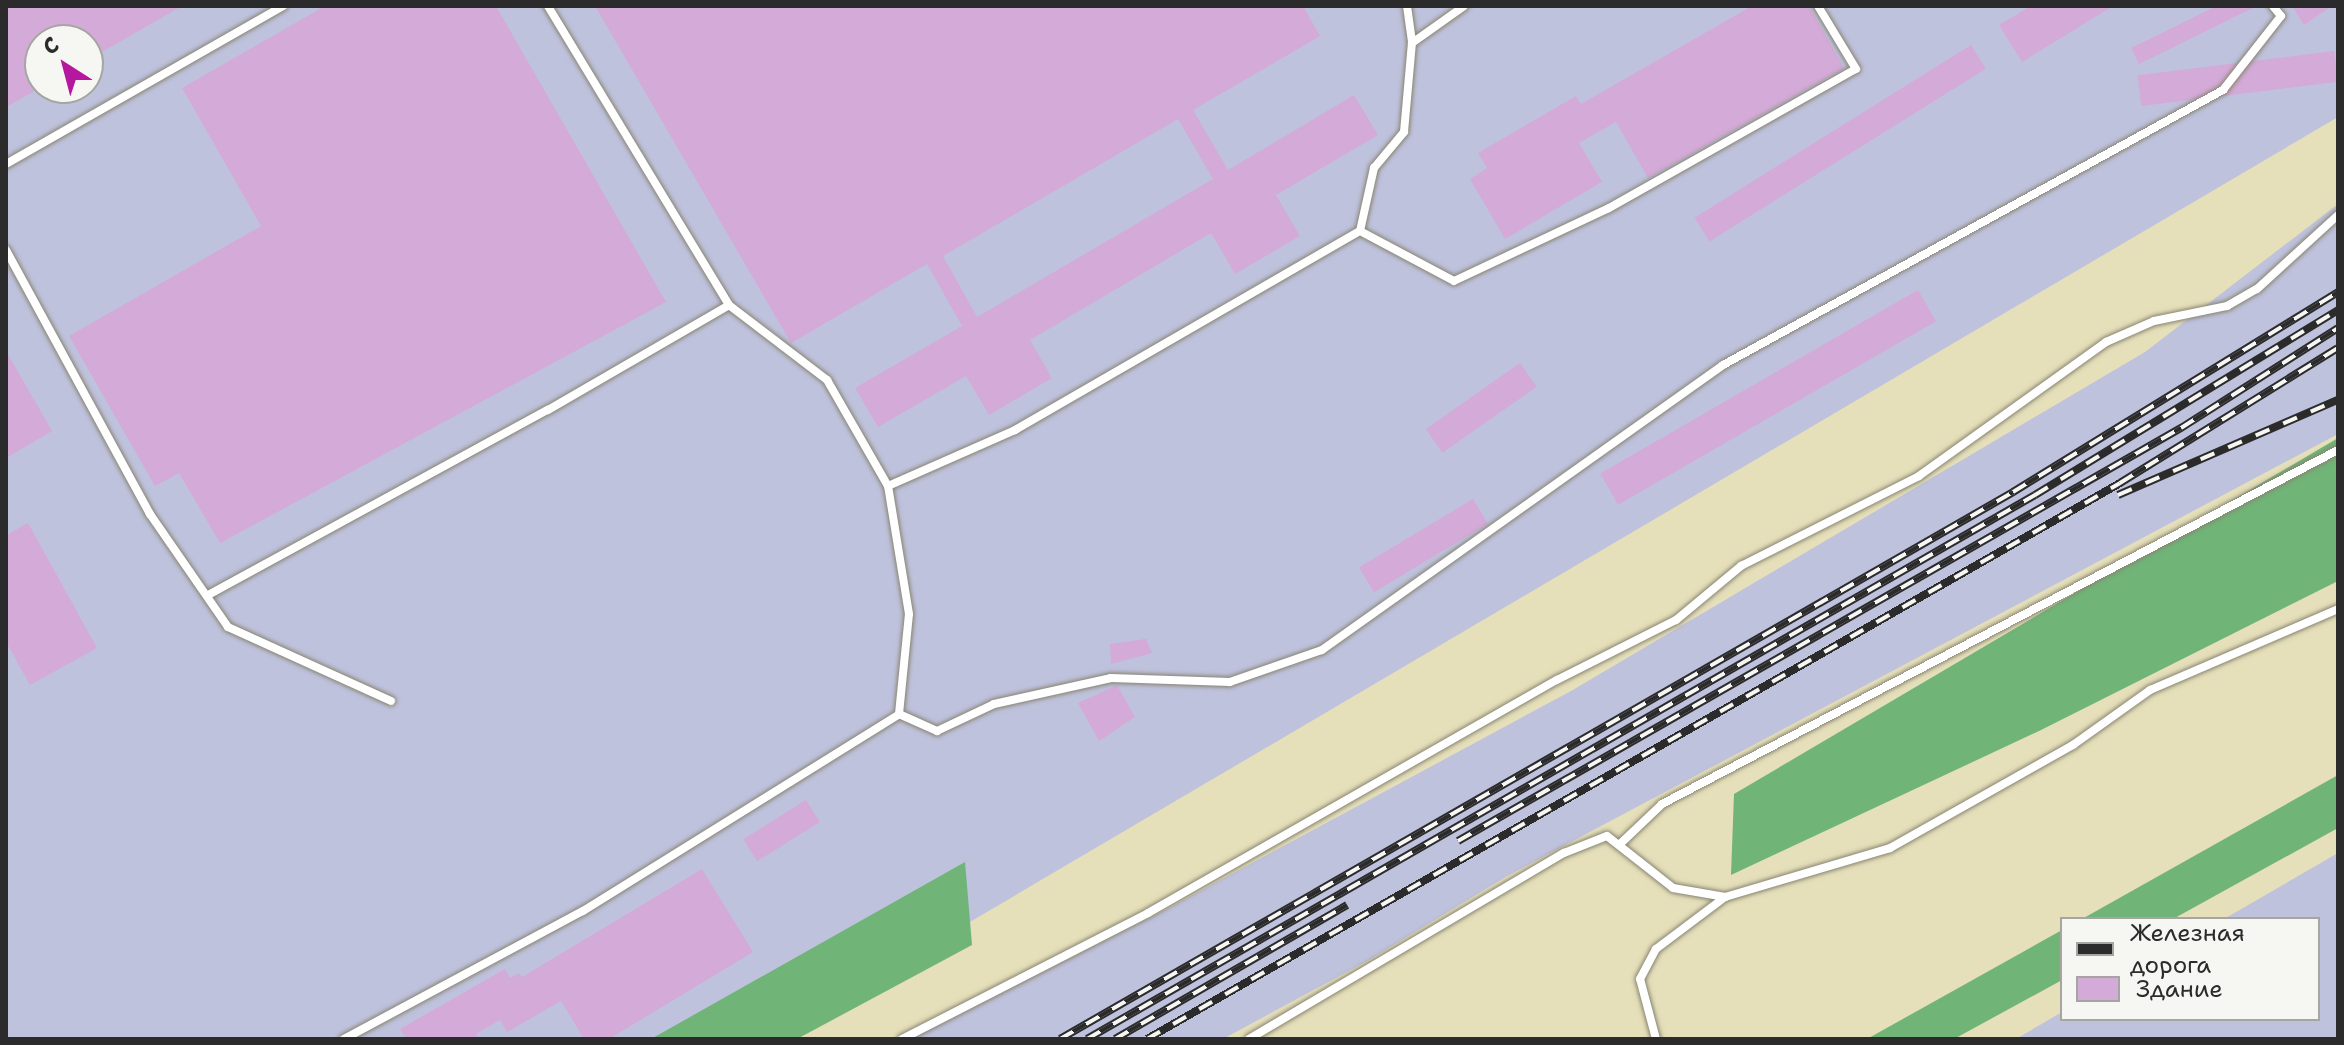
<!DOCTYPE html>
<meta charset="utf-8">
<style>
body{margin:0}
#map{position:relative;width:2344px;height:1045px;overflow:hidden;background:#e5dfba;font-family:"Shantell Sans",sans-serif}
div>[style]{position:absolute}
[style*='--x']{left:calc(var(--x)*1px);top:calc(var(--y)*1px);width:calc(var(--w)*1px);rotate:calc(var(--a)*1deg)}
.industrial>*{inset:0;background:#bfc2dd}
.forest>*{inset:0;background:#70b478}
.building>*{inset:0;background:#d4aad8;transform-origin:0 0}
.roads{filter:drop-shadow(0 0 2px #888572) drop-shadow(0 0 2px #888572)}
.service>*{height:8px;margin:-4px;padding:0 4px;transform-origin:4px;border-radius:4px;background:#fff}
.rail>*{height:8px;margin-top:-4px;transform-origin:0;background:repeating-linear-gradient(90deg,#f6f6f2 0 15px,#2b2b2b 0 30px);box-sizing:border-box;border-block:2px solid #2b2b2b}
span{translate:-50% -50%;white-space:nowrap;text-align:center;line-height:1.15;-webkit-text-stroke:6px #f6f6f2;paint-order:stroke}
.frame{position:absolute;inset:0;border:8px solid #2b2b2b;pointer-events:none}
.legend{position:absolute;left:2060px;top:917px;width:260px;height:104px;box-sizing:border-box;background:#f6f6f2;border:2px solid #a5a5a2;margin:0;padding:10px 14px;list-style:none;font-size:24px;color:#2b2b2b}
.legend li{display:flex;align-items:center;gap:16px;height:40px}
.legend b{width:40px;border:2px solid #a5a5a2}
.north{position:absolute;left:24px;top:24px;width:80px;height:80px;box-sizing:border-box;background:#f6f6f2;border:2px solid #a5a5a2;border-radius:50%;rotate:324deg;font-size:22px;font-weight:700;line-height:32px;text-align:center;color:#2b2b2b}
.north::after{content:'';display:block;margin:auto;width:28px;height:36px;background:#b5179e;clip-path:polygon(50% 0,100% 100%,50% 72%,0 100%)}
</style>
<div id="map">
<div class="industrial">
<div style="clip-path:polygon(evenodd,6px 6px,2338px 6px,2338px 117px,771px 1039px,6px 1039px,6px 6px,40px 40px,88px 40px,88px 88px,40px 88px,40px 40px)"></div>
<div style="clip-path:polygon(2338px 204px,2338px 434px,1507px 876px,1369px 960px,1223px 1039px,908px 1039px,1165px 910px,1571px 691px,2145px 352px)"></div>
<div style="clip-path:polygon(2338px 853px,2338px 1039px,2016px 1039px,2062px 1012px,2062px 1019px,2318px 1019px,2318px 919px,2224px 919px)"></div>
</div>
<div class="forest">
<div style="clip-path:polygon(2338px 438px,2338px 581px,2039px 731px,1731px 875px,1734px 794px)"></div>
<div style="clip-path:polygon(2338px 775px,2338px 828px,2173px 919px,2082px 919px)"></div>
<div style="clip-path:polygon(965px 862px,972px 945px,797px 1039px,651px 1039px)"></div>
<div style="clip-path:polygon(2062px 930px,2062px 980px,1954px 1039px,1867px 1039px)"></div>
</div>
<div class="building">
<div style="clip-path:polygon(6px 6px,182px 6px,88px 60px,88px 40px,40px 40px,40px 88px,6px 107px)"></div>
<div style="clip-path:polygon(325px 6px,496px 6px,666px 302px,220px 543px,179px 473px,155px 486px,69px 336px,261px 226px,182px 88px)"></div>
<div style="clip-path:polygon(evenodd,595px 6px,1303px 6px,1320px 36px,1193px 110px,1228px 170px,1354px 95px,1378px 135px,1276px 195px,1300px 236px,1235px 274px,1211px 233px,1030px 340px,1052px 378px,989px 415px,966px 376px,878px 427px,855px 388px,962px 326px,927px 264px,791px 343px,595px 6px,1178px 119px,1213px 179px,977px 317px,943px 256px,1178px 119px)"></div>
<div style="clip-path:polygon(1752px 6px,1809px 6px,1844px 68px,1648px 178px,1616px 122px,1579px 143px,1602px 182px,1505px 239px,1470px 179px,1487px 168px,1478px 153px,1576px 96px,1581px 104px)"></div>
<div style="clip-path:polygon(2031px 6px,2113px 6px,2022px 62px,1999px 25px)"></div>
<div style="clip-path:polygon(2217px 6px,2257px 6px,2139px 64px,2131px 48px)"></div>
<div style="clip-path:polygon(2292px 6px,2332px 6px,2304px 25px)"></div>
<div style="left:1971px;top:45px;width:28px;height:326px;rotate:58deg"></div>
<div style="left:2334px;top:51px;width:31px;height:198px;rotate:83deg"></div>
<div style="left:1918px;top:290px;width:36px;height:367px;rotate:60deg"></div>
<div style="clip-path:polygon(6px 351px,52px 431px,6px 458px)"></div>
<div style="left:1520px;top:363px;width:29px;height:115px;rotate:55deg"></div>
<div style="left:1473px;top:499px;width:29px;height:133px;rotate:59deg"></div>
<div style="clip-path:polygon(28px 523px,97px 648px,30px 685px,6px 642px,6px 535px)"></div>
<div style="clip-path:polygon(1146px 639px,1152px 653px,1111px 664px,1110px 644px)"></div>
<div style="clip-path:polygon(1117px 685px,1135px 717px,1099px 741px,1078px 703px)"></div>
<div style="left:806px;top:800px;width:26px;height:74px;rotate:58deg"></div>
<div style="clip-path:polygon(702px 869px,753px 952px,609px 1039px,584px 1039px,561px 1001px,507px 1032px,500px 1020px,476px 1034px,478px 1039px,406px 1039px,400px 1029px,505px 969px,510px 978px,519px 973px,522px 977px)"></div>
</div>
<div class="roads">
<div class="service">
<div style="--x:1407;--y:6;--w:37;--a:82"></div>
<div style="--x:1412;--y:43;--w:64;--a:-35.4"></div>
<div style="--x:6;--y:164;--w:319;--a:-29.7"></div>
<div style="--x:1360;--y:231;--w:65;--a:-77.5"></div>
<div style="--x:1374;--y:168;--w:47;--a:-50.2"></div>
<div style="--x:1404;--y:132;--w:89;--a:-84.9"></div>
<div style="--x:6;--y:250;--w:301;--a:61.4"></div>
<div style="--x:150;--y:514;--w:137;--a:55.4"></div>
<div style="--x:228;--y:627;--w:179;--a:24.4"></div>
<div style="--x:888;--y:486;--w:139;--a:-23.8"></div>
<div style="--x:1015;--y:430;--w:398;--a:-30"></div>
<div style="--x:1360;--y:231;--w:106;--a:28"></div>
<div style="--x:1454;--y:281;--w:171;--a:-25.2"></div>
<div style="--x:1609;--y:208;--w:283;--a:-29.4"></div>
<div style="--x:1856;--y:69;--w:74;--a:-121.1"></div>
<div style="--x:208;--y:595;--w:387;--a:-28.6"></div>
<div style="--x:548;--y:410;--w:209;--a:-30.1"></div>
<div style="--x:899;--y:714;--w:42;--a:24.1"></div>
<div style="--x:937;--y:731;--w:63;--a:-25.3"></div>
<div style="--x:994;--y:704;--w:120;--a:-12.5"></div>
<div style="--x:1111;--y:678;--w:119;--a:1.9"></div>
<div style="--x:1230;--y:682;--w:97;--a:-19.2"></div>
<div style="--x:1322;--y:650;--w:492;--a:-35.4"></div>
<div style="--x:1723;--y:365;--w:571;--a:-28.81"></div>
<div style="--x:2223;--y:90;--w:94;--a:-51.9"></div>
<div style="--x:2281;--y:16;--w:13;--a:-129"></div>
<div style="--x:1619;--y:845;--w:59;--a:-43.6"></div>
<div style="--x:1662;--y:804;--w:763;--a:-27.64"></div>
<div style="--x:344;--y:1039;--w:271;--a:-28.2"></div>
<div style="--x:583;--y:911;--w:372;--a:-31.9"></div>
<div style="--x:899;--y:714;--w:100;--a:-84.3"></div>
<div style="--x:909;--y:614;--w:130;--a:-99.3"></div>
<div style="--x:888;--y:486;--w:122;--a:-119.9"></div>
<div style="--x:827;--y:380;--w:123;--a:-142.6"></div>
<div style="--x:729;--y:305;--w:350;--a:-121.2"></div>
<div style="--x:902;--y:1039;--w:276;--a:-27.1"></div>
<div style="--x:1148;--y:913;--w:471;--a:-29.7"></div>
<div style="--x:1557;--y:680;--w:133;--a:-26.8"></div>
<div style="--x:1676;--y:620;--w:85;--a:-39.7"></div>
<div style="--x:1741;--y:566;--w:199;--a:-26.8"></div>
<div style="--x:1919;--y:476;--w:230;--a:-35.6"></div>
<div style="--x:2106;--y:342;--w:52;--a:-23.6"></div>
<div style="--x:2154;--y:321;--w:75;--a:-11.6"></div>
<div style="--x:2227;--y:306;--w:34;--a:-30"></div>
<div style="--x:2257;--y:289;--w:110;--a:-42.4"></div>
<div style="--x:1249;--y:1039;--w:366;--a:-30.6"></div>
<div style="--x:1564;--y:853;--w:46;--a:-21.6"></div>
<div style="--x:1607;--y:836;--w:84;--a:38.2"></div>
<div style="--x:1673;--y:888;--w:53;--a:9.8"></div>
<div style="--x:1725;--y:897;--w:172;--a:-16.5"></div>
<div style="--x:1890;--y:848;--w:210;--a:-29.4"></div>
<div style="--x:2073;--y:745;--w:95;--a:-35.5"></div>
<div style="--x:2150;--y:690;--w:205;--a:-23.3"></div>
<div style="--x:1656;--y:1039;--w:62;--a:-104.9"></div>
<div style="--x:1640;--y:979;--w:34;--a:-62"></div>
<div style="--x:1656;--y:949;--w:86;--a:-37"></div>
</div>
</div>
<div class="rail">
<div style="--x:2118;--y:495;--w:240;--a:-23.4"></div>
<div style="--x:1458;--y:841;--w:833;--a:-29.74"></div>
<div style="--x:2181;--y:428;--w:186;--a:-32.5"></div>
<div style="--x:1060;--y:1039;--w:1099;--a:-29.85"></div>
<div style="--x:2013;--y:492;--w:382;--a:-31.6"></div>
<div style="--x:1087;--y:1039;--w:1093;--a:-29.85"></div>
<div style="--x:2035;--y:495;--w:355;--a:-31.4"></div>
<div style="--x:1115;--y:1039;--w:268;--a:-30"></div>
<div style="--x:1147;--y:1039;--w:1121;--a:-29.74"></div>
<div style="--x:2120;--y:483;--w:256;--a:-31.8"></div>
</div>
<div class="frame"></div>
<ul class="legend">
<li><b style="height:10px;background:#2b2b2b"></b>Железная дорога</li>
<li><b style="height:22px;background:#d4aad8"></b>Здание</li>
</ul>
<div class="north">С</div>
</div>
